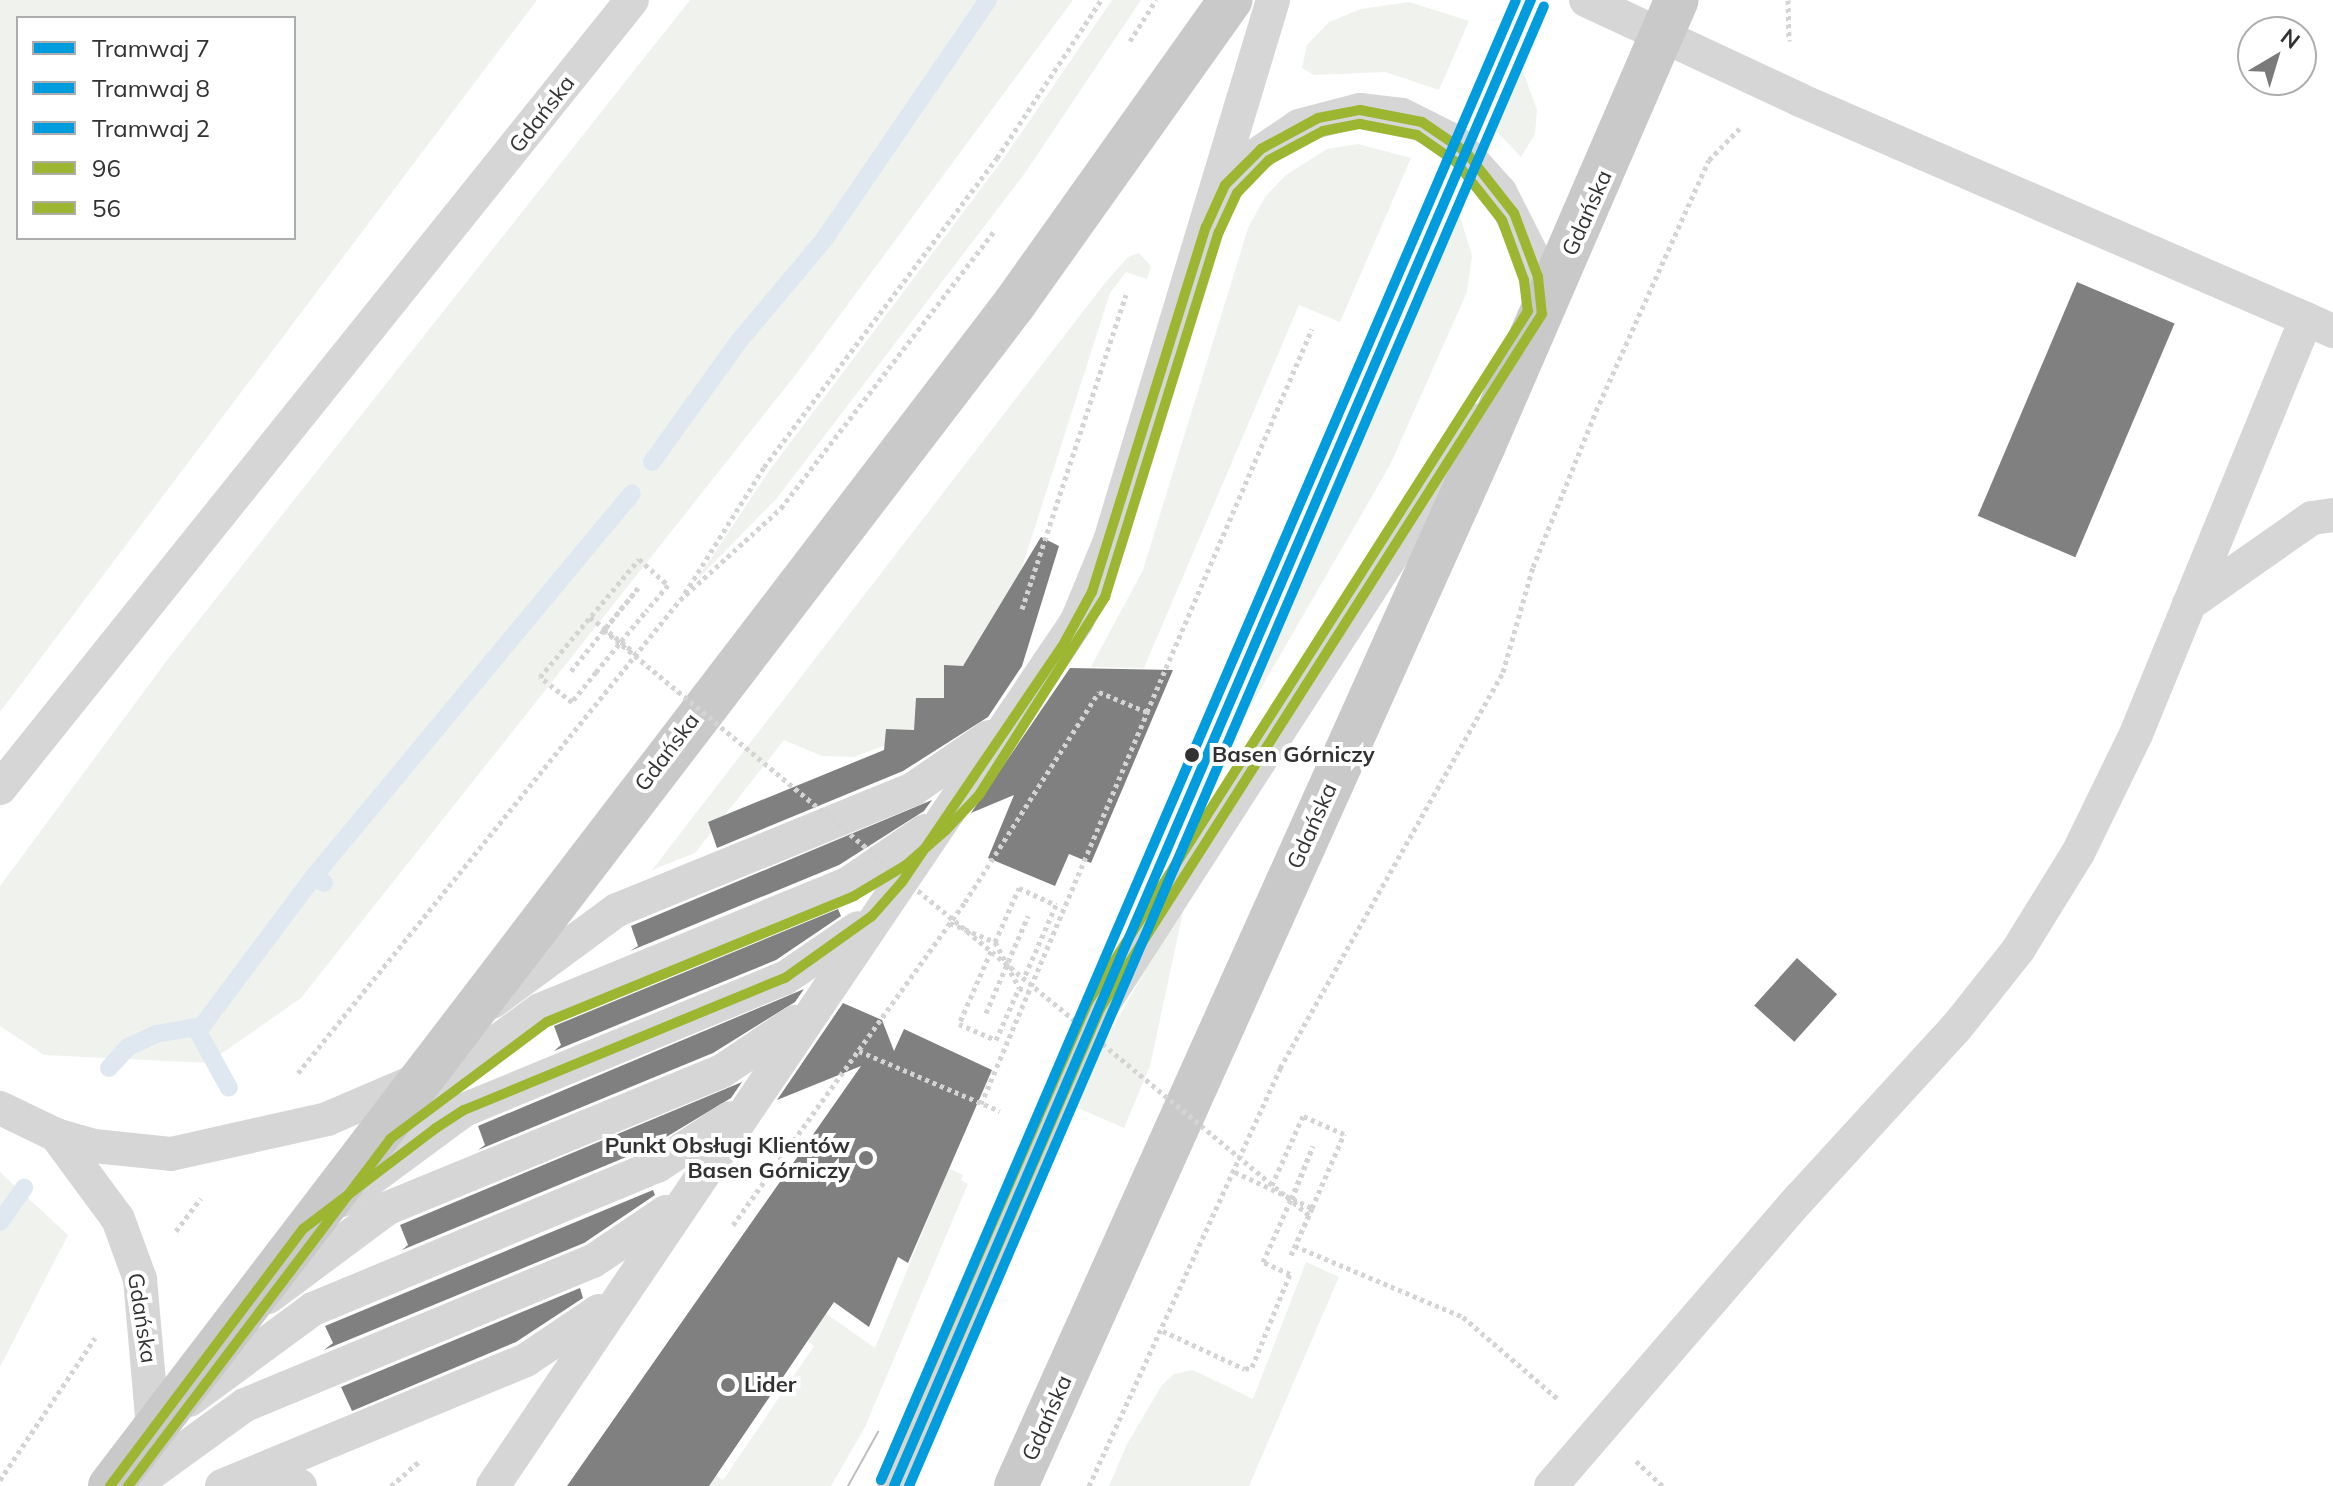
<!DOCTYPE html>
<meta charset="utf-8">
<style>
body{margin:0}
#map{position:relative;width:2333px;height:1486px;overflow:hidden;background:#fff;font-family:Mulish,sans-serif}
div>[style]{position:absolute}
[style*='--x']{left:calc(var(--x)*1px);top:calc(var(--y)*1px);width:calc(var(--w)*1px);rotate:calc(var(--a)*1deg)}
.green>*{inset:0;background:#f0f3ed}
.stream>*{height:18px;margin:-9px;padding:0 9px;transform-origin:9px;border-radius:9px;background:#dfe8f0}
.building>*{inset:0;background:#808080;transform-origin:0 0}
.path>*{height:5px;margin-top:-2.5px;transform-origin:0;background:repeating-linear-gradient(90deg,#d4d4d4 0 4px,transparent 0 8px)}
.lane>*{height:34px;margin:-17px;padding:0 17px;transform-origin:17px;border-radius:17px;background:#d6d6d6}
.primary>*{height:44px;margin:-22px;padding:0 22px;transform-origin:22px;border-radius:22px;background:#c9c9c9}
.tram>*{height:2px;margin:-1px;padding:0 1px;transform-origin:1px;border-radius:1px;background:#bebebe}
.path-bridge>*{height:5px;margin-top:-2.5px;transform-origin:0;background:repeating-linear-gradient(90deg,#d4d4d4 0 4px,transparent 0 8px)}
.bus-1>*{height:10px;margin:-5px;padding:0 5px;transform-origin:5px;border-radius:5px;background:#9cb631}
.bus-2>*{height:10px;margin:-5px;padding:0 5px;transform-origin:5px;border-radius:5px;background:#9cb631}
.tram-1>*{height:10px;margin:-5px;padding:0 5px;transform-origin:5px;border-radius:5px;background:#009cdd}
.tram-2>*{height:10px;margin:-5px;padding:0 5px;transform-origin:5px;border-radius:5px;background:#009cdd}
.tram-3>*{height:10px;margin:-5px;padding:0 5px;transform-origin:5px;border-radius:5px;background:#009cdd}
.dots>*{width:22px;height:22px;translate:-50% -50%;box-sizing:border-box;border:4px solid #fff;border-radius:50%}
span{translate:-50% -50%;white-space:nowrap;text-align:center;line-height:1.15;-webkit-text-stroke:8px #fff;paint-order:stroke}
.street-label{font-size:22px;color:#323232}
.stop-label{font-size:22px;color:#323232;font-weight:700}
.left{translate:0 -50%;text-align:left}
.poi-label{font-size:22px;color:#323232;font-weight:700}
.right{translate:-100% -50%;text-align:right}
.legend{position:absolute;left:16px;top:16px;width:280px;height:224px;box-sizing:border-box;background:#fff;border:2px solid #adadad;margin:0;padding:10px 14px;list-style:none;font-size:24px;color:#323232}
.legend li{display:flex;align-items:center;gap:16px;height:40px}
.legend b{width:40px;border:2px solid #adadad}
.north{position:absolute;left:2237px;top:16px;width:80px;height:80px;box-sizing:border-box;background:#fff;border:2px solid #adadad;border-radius:50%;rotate:38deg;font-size:22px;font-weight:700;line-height:32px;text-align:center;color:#323232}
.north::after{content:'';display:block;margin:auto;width:28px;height:36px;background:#7a7a7a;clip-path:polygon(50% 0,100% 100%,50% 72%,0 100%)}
</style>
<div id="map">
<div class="green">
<div style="clip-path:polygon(evenodd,0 0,537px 0,0 712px,0 0,18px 18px,294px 18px,294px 238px,18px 238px,18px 18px)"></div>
<div style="clip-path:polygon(690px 0,1073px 0,797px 373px,301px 998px,208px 1063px,44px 1055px,0 1026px,0 886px,168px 659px)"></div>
<div style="clip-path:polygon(1112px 0,1141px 0,1025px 173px,777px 498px,696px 581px,769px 471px,1004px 158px)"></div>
<div style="clip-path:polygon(1409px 2px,1469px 21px,1439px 90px,1385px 72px,1314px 75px,1302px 68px,1307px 45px,1329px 22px,1361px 9px)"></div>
<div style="clip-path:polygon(1519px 60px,1537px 110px,1535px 134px,1521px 157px,1490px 125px)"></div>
<div style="clip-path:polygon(1358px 144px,1411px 158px,1340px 322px,1299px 305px,1144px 668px,1091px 667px,1143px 570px,1248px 228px,1265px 197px,1286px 175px,1327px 149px)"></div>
<div style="clip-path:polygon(1456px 203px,1472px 256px,1467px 292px,1390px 465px,1207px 782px)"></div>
<div style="clip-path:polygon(1139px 253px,1151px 266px,1147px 279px,1126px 272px,1110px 293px,1017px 583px,935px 716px,906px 737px,854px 757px,822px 756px,784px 740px,695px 853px,652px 870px,1105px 283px,1128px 257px)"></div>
<div style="clip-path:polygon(1183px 912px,1150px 1066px,1124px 1128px,1069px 1104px,1178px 913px)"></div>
<div style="clip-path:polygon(949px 1168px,963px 1175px,961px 1180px,968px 1184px,865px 1427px,831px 1486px,612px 1486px,661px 1438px,723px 1480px,814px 1346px,775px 1318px,794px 1291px,875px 1348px)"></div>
<div style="clip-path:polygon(0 1172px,68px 1235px,0 1367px)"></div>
<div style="clip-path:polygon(1306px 1262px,1339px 1277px,1249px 1486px,1109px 1486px,1127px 1444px,1162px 1385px,1174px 1374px,1193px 1370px,1253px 1399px)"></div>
</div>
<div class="stream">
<div style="--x:652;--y:462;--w:149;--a:-54.3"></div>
<div style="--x:739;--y:341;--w:131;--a:-50"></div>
<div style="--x:823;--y:241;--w:292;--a:-55.6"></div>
<div style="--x:315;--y:875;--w:496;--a:-50.3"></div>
<div style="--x:196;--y:1028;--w:68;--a:61.2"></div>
<div style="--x:109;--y:1068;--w:28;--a:-48"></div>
<div style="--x:128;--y:1047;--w:31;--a:-25"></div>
<div style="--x:156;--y:1034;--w:47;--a:-9.9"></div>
<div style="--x:202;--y:1026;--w:189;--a:-53.2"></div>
<div style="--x:315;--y:875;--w:12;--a:42"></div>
<div style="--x:0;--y:1222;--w:42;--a:-54.8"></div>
</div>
<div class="building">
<div style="left:2077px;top:282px;width:106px;height:254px;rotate:23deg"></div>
<div style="clip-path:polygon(1041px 537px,1059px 546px,1022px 666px,988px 717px,903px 771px,717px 848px,708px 822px,884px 750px,886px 729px,914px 730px,916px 698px,944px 698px,944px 665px,963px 666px)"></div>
<div style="clip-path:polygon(1070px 668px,1173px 670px,1091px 863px,1069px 854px,1055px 886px,988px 858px,1014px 795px,971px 813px)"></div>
<div style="clip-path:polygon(932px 800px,924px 811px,839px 865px,630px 951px,638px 946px,631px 926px)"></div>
<div style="clip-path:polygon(838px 909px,841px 916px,776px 960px,554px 1051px,561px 1045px,554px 1026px)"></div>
<div style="left:1797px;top:958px;width:54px;height:64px;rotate:42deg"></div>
<div style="clip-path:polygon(804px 989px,795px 1002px,713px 1053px,478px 1150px,485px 1145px,478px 1126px)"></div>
<div style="clip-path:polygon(843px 1003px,882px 1020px,894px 1051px,904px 1029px,992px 1070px,908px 1263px,898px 1257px,869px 1327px,834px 1302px,709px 1486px,567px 1486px,861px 1066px,777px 1100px)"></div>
<div style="clip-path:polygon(742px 1082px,731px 1098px,648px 1148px,402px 1250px,408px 1245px,400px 1225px)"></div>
<div style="clip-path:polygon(653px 1190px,655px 1195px,584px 1243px,324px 1350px,333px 1343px,325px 1326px)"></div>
<div style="clip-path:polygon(580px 1288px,583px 1298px,516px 1342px,352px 1411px,341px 1387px)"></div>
</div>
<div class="path">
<div style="--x:1788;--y:0;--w:41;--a:88.6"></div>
<div style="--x:1130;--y:41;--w:49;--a:-57.6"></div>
<div style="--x:685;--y:593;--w:149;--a:-57.9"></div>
<div style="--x:764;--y:467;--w:387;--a:-53"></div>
<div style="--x:997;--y:158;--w:189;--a:-56.6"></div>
<div style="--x:1022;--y:609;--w:331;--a:-71.7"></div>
<div style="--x:590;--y:617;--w:58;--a:38.7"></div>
<div style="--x:571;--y:671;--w:107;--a:-51.1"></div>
<div style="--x:596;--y:672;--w:38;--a:129"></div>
<div style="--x:572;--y:702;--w:41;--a:-142"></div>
<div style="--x:540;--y:677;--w:154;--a:-50"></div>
<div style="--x:639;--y:559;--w:39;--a:42"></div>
<div style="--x:668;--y:585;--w:34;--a:130"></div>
<div style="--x:950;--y:923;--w:49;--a:22.9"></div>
<div style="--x:995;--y:942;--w:59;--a:-66"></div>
<div style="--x:1019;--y:888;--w:41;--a:24.7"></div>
<div style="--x:1056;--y:905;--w:80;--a:113.7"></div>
<div style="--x:995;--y:942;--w:26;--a:62"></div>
<div style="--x:991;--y:951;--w:80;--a:113.7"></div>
<div style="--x:959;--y:1024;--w:40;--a:23.4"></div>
<div style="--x:996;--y:1040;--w:57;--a:-66.1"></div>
<div style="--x:1019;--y:988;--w:11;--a:22"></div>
<div style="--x:1007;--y:965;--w:26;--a:62"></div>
<div style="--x:986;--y:1013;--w:106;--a:-66.6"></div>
<div style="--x:859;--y:1051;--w:153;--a:23.1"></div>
<div style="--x:298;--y:1073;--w:608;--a:-51.08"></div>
<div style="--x:680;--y:600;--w:137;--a:-42.3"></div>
<div style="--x:781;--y:508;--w:349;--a:-52.4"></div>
<div style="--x:981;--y:1104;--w:426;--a:-67"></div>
<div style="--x:1235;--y:1172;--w:85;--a:25.1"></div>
<div style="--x:1312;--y:1208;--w:81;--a:-66.6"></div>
<div style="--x:1344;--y:1134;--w:45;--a:-156.3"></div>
<div style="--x:1303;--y:1116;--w:76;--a:114.2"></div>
<div style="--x:1292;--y:1199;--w:57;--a:-68.4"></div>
<div style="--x:1312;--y:1208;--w:42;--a:114.1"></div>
<div style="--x:1295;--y:1246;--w:182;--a:22.9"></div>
<div style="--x:1463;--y:1317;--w:127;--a:40.8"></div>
<div style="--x:733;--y:1225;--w:398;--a:-54.3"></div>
<div style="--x:965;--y:902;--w:249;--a:-57.5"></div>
<div style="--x:1099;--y:692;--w:52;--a:22.6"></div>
<div style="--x:1147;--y:712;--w:417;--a:-66.7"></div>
<div style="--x:176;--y:1231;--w:41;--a:-52.9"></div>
<div style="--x:1163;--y:1331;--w:90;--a:24.9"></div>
<div style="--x:1245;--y:1369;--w:7;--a:-16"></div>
<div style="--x:1252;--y:1367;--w:100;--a:-67.8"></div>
<div style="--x:1290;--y:1274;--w:30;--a:-156"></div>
<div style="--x:1263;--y:1262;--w:69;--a:-66"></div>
<div style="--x:1636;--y:1461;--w:37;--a:43"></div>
<div style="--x:0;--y:1480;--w:171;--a:-56.2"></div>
<div style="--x:391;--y:1486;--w:40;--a:-41"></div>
<div style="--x:1089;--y:1486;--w:460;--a:-65.4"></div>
<div style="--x:1280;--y:1068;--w:454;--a:-60.6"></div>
<div style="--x:1503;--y:672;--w:109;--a:-74.1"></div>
<div style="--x:1533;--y:567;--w:168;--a:-68"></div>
<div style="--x:1596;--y:411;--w:275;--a:-65.8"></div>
<div style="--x:1709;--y:160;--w:47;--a:-45.9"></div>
</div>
<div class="lane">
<div style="--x:1586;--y:0;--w:236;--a:25"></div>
<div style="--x:1800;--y:100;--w:551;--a:23.4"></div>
<div style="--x:1206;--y:227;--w:46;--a:-65.7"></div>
<div style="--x:1225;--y:185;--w:31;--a:-48"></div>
<div style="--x:1246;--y:162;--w:64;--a:-34.2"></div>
<div style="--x:1299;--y:126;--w:63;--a:-14.7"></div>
<div style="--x:1360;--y:110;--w:42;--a:6.8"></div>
<div style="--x:1402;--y:115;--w:58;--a:26.6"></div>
<div style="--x:1454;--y:141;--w:69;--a:48"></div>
<div style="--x:1500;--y:192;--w:73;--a:63.1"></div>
<div style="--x:1533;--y:257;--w:60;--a:82.3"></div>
<div style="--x:2189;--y:604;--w:150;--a:-35"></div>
<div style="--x:2312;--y:518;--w:21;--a:-8"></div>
<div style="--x:0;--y:788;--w:1010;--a:-51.27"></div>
<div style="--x:492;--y:1002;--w:155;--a:-36.4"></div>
<div style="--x:617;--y:910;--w:320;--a:-22.2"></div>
<div style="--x:913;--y:789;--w:92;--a:-34.4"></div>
<div style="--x:417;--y:1100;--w:152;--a:-36.2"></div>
<div style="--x:540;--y:1010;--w:334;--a:-22.3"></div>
<div style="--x:849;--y:883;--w:92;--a:-34.4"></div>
<div style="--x:0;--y:1108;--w:62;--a:25.7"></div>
<div style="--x:56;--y:1135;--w:40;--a:16"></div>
<div style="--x:94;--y:1146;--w:77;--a:5.9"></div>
<div style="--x:171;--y:1154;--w:160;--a:-12.6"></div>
<div style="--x:327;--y:1119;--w:99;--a:-23.2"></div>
<div style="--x:56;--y:1135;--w:104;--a:53.6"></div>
<div style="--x:118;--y:1219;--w:64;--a:69.9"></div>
<div style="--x:140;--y:1279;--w:150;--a:85"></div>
<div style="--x:342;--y:1200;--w:152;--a:-36.4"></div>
<div style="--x:464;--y:1110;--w:347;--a:-22.4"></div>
<div style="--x:785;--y:978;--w:88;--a:-34.4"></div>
<div style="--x:268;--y:1297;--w:149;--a:-36.6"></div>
<div style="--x:388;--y:1208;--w:361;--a:-22.3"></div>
<div style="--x:722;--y:1071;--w:88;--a:-33.9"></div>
<div style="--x:189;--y:1400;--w:154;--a:-36.3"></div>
<div style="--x:313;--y:1309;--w:373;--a:-22.6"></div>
<div style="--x:657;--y:1166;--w:87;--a:-33.3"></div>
<div style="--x:240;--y:1485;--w:60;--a:1"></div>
<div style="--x:133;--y:1486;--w:138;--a:-35.9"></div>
<div style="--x:245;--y:1405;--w:377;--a:-22.5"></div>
<div style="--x:593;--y:1261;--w:88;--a:-33.9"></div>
<div style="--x:222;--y:1486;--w:329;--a:-22.5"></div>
<div style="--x:526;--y:1360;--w:88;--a:-33.9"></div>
<div style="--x:493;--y:1486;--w:1044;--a:-55.97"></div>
<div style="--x:1077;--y:621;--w:87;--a:-67.6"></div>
<div style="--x:1110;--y:541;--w:565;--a:-73.23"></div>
<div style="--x:894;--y:1486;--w:520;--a:-66.64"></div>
<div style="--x:1100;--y:1009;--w:700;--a:-57.24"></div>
<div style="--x:1551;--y:1486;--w:381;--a:-49.2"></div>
<div style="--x:1800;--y:1198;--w:231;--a:-47.5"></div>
<div style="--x:1956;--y:1028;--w:100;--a:-51.5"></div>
<div style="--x:2018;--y:950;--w:114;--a:-58.3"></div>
<div style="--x:2078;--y:853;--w:132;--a:-64"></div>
<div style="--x:2136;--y:734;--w:448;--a:-67.7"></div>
<div style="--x:2306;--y:319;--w:30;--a:24"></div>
</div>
<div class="primary">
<div style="--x:110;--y:1486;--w:1489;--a:-52.58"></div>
<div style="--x:1015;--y:303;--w:372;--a:-54.6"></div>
<div style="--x:1016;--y:1486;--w:1141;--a:-65.79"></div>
<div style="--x:1484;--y:445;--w:485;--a:-66.6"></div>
</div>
<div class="tram">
<div style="--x:848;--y:1486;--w:62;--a:-60.9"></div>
</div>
<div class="path-bridge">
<div style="--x:638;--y:588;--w:54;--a:129"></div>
<div style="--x:604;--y:630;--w:916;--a:39.69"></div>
<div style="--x:1309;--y:1215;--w:44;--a:114.2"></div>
<div style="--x:596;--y:672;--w:79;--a:-50.7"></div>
<div style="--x:1291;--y:1199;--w:57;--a:-67.5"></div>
</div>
<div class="bus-1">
<div style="--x:110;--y:1486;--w:321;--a:-53.1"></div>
<div style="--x:303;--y:1229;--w:167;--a:-37.2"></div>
<div style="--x:436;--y:1128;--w:33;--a:-33"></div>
<div style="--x:464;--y:1110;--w:347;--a:-22.4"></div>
<div style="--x:785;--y:978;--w:107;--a:-35.5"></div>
<div style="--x:872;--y:916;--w:45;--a:-48.6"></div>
<div style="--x:902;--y:882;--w:284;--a:-55.8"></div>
<div style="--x:1062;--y:647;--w:63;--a:-61.4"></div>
<div style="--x:1092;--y:592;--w:382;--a:-72.7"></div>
<div style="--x:1206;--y:227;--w:46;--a:-65.7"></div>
<div style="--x:1225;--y:185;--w:51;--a:-45"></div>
<div style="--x:1261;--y:149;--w:65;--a:-28.5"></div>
<div style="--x:1318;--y:118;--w:43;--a:-10.8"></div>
<div style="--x:1360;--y:110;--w:63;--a:11"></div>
<div style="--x:1422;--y:122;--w:53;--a:34.3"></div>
<div style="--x:1466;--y:152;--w:78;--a:51.8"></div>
<div style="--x:1514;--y:213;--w:68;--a:69.4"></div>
<div style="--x:1538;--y:277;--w:37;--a:84"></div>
<div style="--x:1542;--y:314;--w:824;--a:122.46"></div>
<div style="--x:1100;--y:1009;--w:520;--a:113.36"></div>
</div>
<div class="bus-2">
<div style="--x:128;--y:1486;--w:435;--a:-52.9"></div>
<div style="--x:390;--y:1139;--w:196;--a:-36.7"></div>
<div style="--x:547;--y:1022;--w:332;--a:-22.3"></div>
<div style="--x:854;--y:896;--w:61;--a:-30.8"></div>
<div style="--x:906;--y:865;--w:52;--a:-41.1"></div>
<div style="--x:945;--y:831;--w:50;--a:-46.6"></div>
<div style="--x:979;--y:795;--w:235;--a:-57.5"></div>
<div style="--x:1105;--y:597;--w:382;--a:-72.7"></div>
<div style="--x:1219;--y:232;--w:43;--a:-65.2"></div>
<div style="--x:1237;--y:193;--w:46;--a:-45.9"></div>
<div style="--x:1269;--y:160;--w:61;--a:-28.2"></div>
<div style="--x:1323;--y:131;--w:38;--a:-11"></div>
<div style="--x:1360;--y:124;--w:58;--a:10.9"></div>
<div style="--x:1417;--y:135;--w:47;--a:34.7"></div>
<div style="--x:1456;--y:162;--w:74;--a:51.6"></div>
<div style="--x:1502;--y:220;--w:64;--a:69.9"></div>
<div style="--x:1524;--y:280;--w:31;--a:83"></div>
<div style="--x:1528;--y:311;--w:819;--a:122.49"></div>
<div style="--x:1088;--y:1002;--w:521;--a:113.42"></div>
</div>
<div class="tram-1">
<div style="--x:894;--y:1486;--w:1617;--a:-66.8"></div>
</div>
<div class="tram-2">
<div style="--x:909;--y:1486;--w:1610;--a:-66.78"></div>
</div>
<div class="tram-3">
<div style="--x:881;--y:1480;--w:1610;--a:-66.78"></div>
</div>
<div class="dots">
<div style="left:1192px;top:755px;background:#323232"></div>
<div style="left:866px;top:1158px;background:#7a7a7a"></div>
<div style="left:728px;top:1385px;background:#7a7a7a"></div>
</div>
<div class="street-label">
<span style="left:542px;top:114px;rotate:-52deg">Gdańska</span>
<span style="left:1587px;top:213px;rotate:-66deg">Gdańska</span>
<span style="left:667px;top:752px;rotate:-53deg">Gdańska</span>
<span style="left:1312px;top:826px;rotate:-66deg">Gdańska</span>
<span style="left:142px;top:1318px;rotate:81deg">Gdańska</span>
<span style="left:1047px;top:1418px;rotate:-66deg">Gdańska</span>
</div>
<div class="stop-label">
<span class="left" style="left:1212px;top:755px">Basen Górniczy</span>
</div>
<div class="poi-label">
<span class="right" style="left:850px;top:1158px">Punkt Obsługi Klientów<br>Basen Górniczy</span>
<span class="left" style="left:744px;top:1385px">Lider</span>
</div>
<ul class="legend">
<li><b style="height:10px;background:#009cdd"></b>Tramwaj 7</li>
<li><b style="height:10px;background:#009cdd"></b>Tramwaj 8</li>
<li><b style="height:10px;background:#009cdd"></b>Tramwaj 2</li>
<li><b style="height:10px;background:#9cb631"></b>96</li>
<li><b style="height:10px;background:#9cb631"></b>56</li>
</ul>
<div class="north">N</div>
</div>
